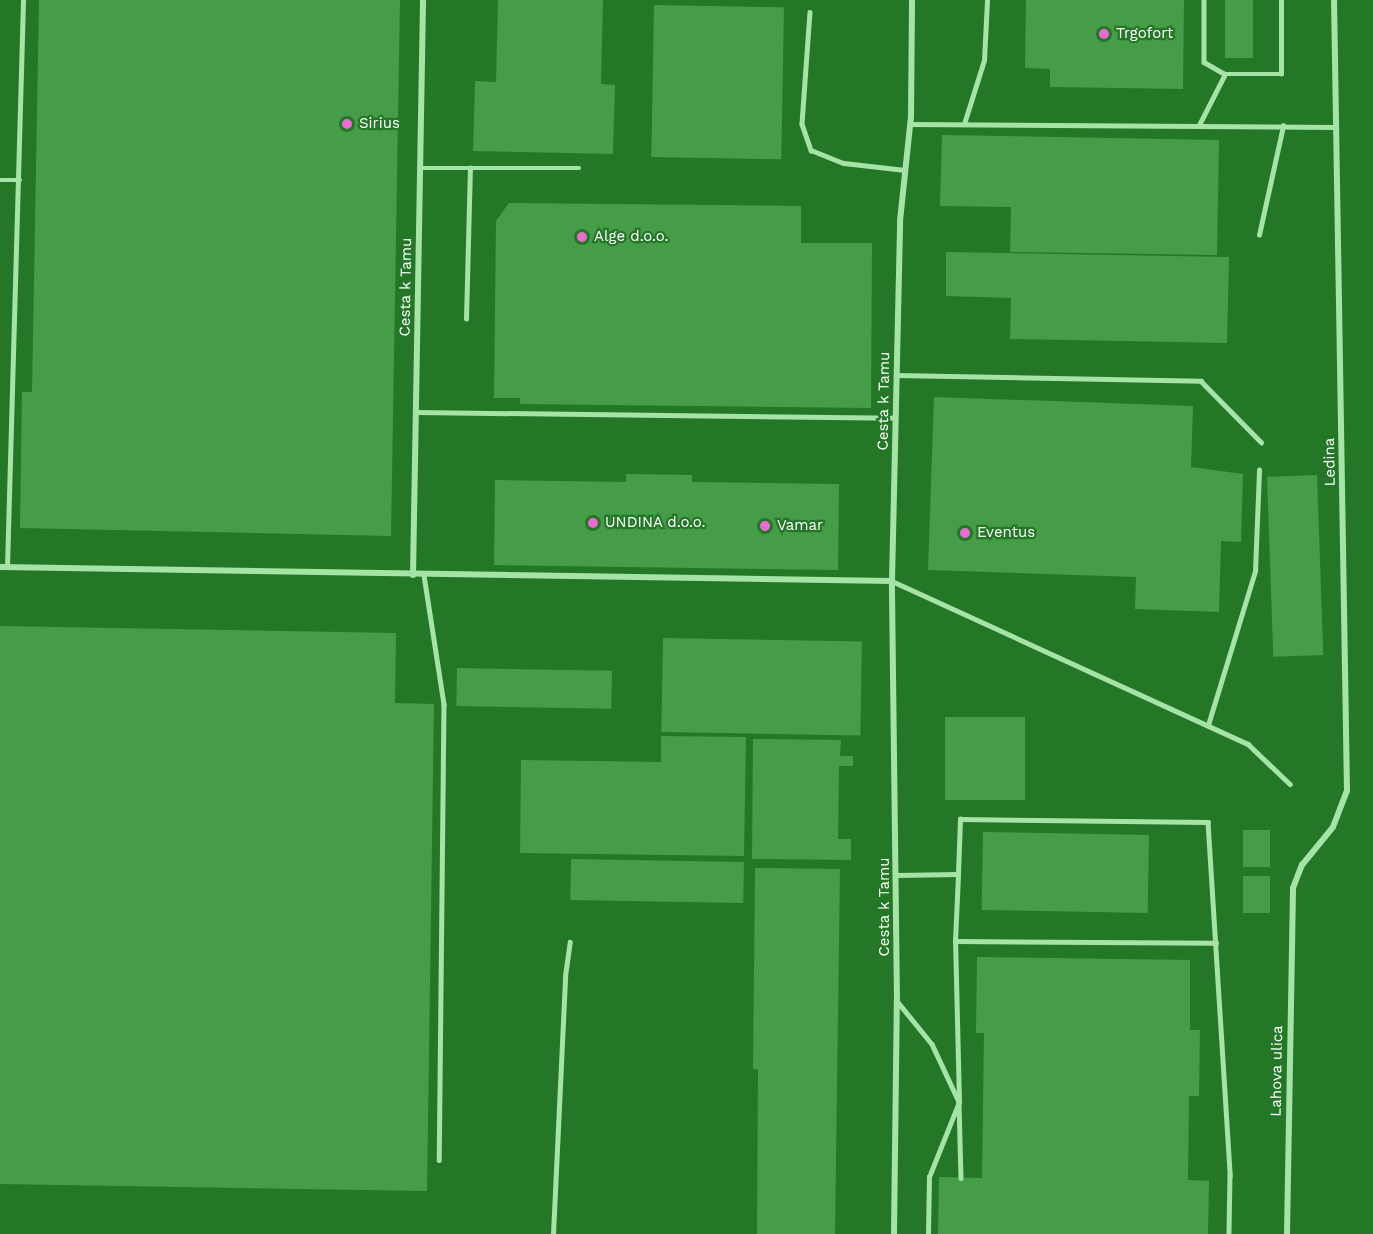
<!DOCTYPE html>
<style>
body{margin:0}
#map{position:relative;width:1373px;height:1234px;overflow:hidden;background:#257728;font-family:"Work Sans",sans-serif}
div>[style]{position:absolute}
[style*='--x']{left:calc(var(--x)*1px);top:calc(var(--y)*1px);width:calc(var(--w)*1px);rotate:calc(var(--a)*1deg)}
.building>*{inset:0;background:#459d48;transform-origin:0 0}
.service>*{height:4.5px;margin:-2.25px;padding:0 2.25px;transform-origin:2.25px;border-radius:2.25px;background:#a6e3a7}
.minor>*{height:6px;margin:-3px;padding:0 3px;transform-origin:3px;border-radius:3px;background:#a6e3a7}
.dots>*{width:16px;height:16px;translate:-50% -50%;box-sizing:border-box;border:3px solid #257728;border-radius:50%}
span{translate:-50% -50%;white-space:nowrap;text-align:center;line-height:1.15;-webkit-text-stroke:4.5px #257728;paint-order:stroke}
.poi-label{font-size:15px;color:#fff}
.left{translate:0 -50%;text-align:left}
.street-label{font-size:15px;color:#fff}
</style>
<div id="map">
<div class="building">
<div style="clip-path:polygon(39px 0,400px 0,391px 536px,20px 528px,22px 392px,32px 392px)"></div>
<div style="clip-path:polygon(498px 0,603px 0,601px 84px,615px 85px,613px 154px,473px 151px,475px 81px,496px 82px)"></div>
<div style="clip-path:polygon(1026px 0,1184px 0,1183px 89px,1050px 87px,1050px 69px,1025px 68px)"></div>
<div style="left:1225px;top:0;width:28px;height:58px"></div>
<div style="left:654px;top:5px;width:130px;height:152px;rotate:1deg"></div>
<div style="clip-path:polygon(942px 135px,1219px 140px,1217px 255px,1010px 252px,1011px 207px,940px 206px)"></div>
<div style="clip-path:polygon(509px 203px,801px 206px,801px 243px,872px 243px,871px 408px,520px 404px,520px 398px,494px 398px,496px 221px)"></div>
<div style="clip-path:polygon(946px 252px,1229px 257px,1227px 343px,1010px 339px,1011px 298px,946px 296px)"></div>
<div style="clip-path:polygon(934px 397px,1193px 406px,1191px 467px,1243px 474px,1241px 542px,1221px 541px,1219px 612px,1135px 609px,1136px 577px,928px 570px)"></div>
<div style="clip-path:polygon(626px 474px,692px 475px,692px 482px,839px 484px,838px 570px,494px 565px,495px 480px,626px 482px)"></div>
<div style="left:1317px;top:475px;width:180px;height:50px;rotate:88deg"></div>
<div style="clip-path:polygon(0 626px,396px 633px,395px 703px,434px 704px,427px 1191px,0 1184px)"></div>
<div style="left:663px;top:638px;width:199px;height:94px;rotate:1deg"></div>
<div style="left:457px;top:668px;width:155px;height:38px;rotate:1deg"></div>
<div style="left:1025px;top:717px;width:83px;height:80px;rotate:90deg"></div>
<div style="clip-path:polygon(661px 736px,746px 737px,744px 856px,520px 853px,521px 760px,661px 762px)"></div>
<div style="clip-path:polygon(753px 739px,841px 740px,840px 756px,853px 756px,853px 766px,839px 766px,838px 839px,851px 839px,851px 860px,752px 859px)"></div>
<div style="left:1243px;top:830px;width:27px;height:37px"></div>
<div style="left:983px;top:832px;width:166px;height:78px;rotate:1deg"></div>
<div style="left:571px;top:859px;width:173px;height:41px;rotate:1deg"></div>
<div style="clip-path:polygon(755px 868px,840px 869px,835px 1234px,757px 1234px,758px 1070px,753px 1069px)"></div>
<div style="left:1243px;top:876px;width:27px;height:37px"></div>
<div style="clip-path:polygon(977px 957px,1190px 960px,1190px 1030px,1200px 1030px,1199px 1096px,1189px 1096px,1188px 1180px,1209px 1181px,1208px 1234px,938px 1234px,939px 1177px,982px 1178px,984px 1033px,976px 1033px)"></div>
</div>
<div class="service">
<div style="--x:1204;--y:0;--w:62;--a:90"></div>
<div style="--x:1204;--y:62;--w:24;--a:30"></div>
<div style="--x:1225;--y:74;--w:56;--a:0"></div>
<div style="--x:1281;--y:74;--w:74;--a:-90"></div>
<div style="--x:810;--y:12;--w:112;--a:94.1"></div>
<div style="--x:802;--y:124;--w:28;--a:71"></div>
<div style="--x:811;--y:150;--w:35;--a:22"></div>
<div style="--x:844;--y:163;--w:61;--a:6.5"></div>
<div style="--x:910;--y:124;--w:426;--a:0.4"></div>
<div style="--x:964;--y:124;--w:67;--a:-72.6"></div>
<div style="--x:984;--y:60;--w:60;--a:-87.1"></div>
<div style="--x:1199;--y:125;--w:57;--a:-63"></div>
<div style="--x:420;--y:168;--w:159;--a:0"></div>
<div style="--x:0;--y:180;--w:20;--a:0"></div>
<div style="--x:1259;--y:235;--w:112;--a:-77.6"></div>
<div style="--x:466;--y:319;--w:151;--a:-88.5"></div>
<div style="--x:896;--y:375;--w:305;--a:1.1"></div>
<div style="--x:1201;--y:381;--w:86;--a:45.5"></div>
<div style="--x:416;--y:412;--w:479;--a:0.7"></div>
<div style="--x:7;--y:567;--w:567;--a:-88.38"></div>
<div style="--x:424;--y:575;--w:131;--a:81.2"></div>
<div style="--x:444;--y:704;--w:456;--a:90.6"></div>
<div style="--x:892;--y:581;--w:392;--a:24.6"></div>
<div style="--x:1248;--y:744;--w:58;--a:43.6"></div>
<div style="--x:1208;--y:725;--w:161;--a:-73"></div>
<div style="--x:1255;--y:571;--w:101;--a:-87.7"></div>
<div style="--x:896;--y:875;--w:62;--a:-0.9"></div>
<div style="--x:958;--y:874;--w:55;--a:-87.9"></div>
<div style="--x:960;--y:819;--w:248;--a:0.7"></div>
<div style="--x:1208;--y:822;--w:354;--a:86.4"></div>
<div style="--x:1230;--y:1175;--w:59;--a:91"></div>
<div style="--x:955;--y:941;--w:261;--a:0.4"></div>
<div style="--x:897;--y:1001;--w:55;--a:50.9"></div>
<div style="--x:932;--y:1044;--w:64;--a:65"></div>
<div style="--x:959;--y:1102;--w:76;--a:88.5"></div>
<div style="--x:553;--y:1234;--w:258;--a:-87.3"></div>
<div style="--x:565;--y:976;--w:34;--a:-82"></div>
<div style="--x:928;--y:1234;--w:57;--a:-89"></div>
<div style="--x:929;--y:1177;--w:81;--a:-68.2"></div>
<div style="--x:959;--y:1102;--w:161;--a:-91.4"></div>
<div style="--x:955;--y:941;--w:67;--a:-87.4"></div>
</div>
<div class="minor">
<div style="--x:0;--y:567;--w:892;--a:0.9"></div>
<div style="--x:413;--y:575;--w:575;--a:-89"></div>
<div style="--x:894;--y:1234;--w:233;--a:-89.3"></div>
<div style="--x:897;--y:1001;--w:420;--a:-90.7"></div>
<div style="--x:892;--y:581;--w:360;--a:-88.7"></div>
<div style="--x:900;--y:221;--w:105;--a:-84"></div>
<div style="--x:911;--y:117;--w:117;--a:-89.5"></div>
<div style="--x:1287;--y:1234;--w:346;--a:-89"></div>
<div style="--x:1293;--y:888;--w:25;--a:-69"></div>
<div style="--x:1302;--y:865;--w:49;--a:-50.8"></div>
<div style="--x:1333;--y:827;--w:39;--a:-69"></div>
<div style="--x:1347;--y:791;--w:791;--a:-90.94"></div>
</div>
<div class="dots">
<div style="left:1104px;top:34px;background:#ec6ad4"></div>
<div style="left:347px;top:124px;background:#ec6ad4"></div>
<div style="left:582px;top:237px;background:#ec6ad4"></div>
<div style="left:593px;top:523px;background:#ec6ad4"></div>
<div style="left:765px;top:526px;background:#ec6ad4"></div>
<div style="left:965px;top:533px;background:#ec6ad4"></div>
</div>
<div class="poi-label">
<span class="left" style="left:1116px;top:34px">Trgofort</span>
<span class="left" style="left:359px;top:124px">Sirius</span>
<span class="left" style="left:594px;top:237px">Alge d.o.o.</span>
<span class="left" style="left:605px;top:523px">UNDINA d.o.o.</span>
<span class="left" style="left:777px;top:526px">Vamar</span>
<span class="left" style="left:977px;top:533px">Eventus</span>
</div>
<div class="street-label">
<span style="left:406px;top:287px;rotate:-89deg">Cesta k Tamu</span>
<span style="left:884px;top:401px;rotate:-89deg">Cesta k Tamu</span>
<span style="left:1330px;top:462px;rotate:-91deg">Ledina</span>
<span style="left:885px;top:907px;rotate:-90deg">Cesta k Tamu</span>
<span style="left:1277px;top:1071px;rotate:-89deg">Lahova ulica</span>
</div>
</div>
